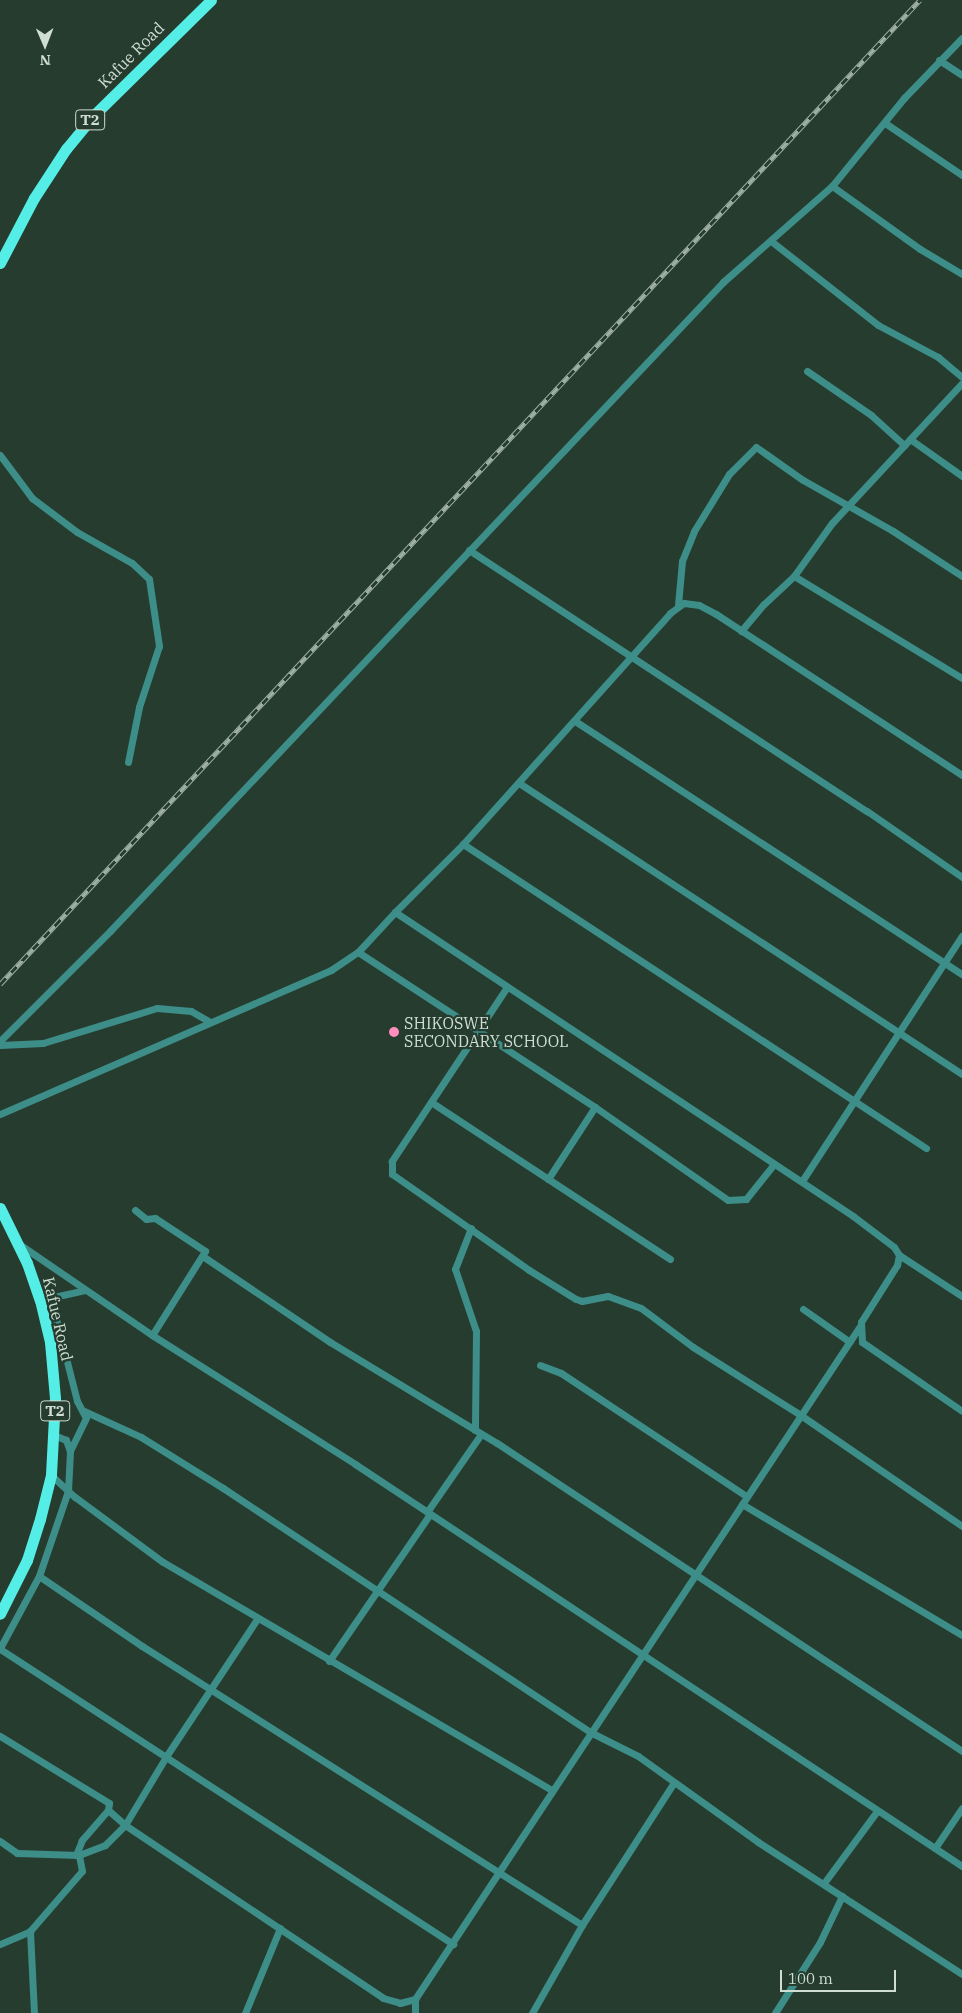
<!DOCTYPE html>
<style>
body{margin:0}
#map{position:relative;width:962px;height:2013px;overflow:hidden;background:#253c2e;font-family:"IBM Plex Serif",serif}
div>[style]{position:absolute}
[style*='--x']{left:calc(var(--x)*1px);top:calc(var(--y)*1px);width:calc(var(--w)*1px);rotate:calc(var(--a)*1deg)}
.minor>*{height:7px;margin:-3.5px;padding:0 3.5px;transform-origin:3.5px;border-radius:3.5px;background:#3d8d88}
.trunk>*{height:11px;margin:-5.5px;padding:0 5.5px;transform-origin:5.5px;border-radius:5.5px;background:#54eee6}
.rail>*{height:4.5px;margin-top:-2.25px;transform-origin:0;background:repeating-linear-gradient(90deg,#253c2e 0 8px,#9fb0a5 0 16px);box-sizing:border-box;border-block:1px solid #9fb0a5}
.dots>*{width:14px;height:14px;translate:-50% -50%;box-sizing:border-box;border:2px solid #253c2e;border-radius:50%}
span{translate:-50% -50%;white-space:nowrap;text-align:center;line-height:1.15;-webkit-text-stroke:4.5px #253c2e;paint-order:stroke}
.shield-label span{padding:1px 4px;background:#253c2e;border:1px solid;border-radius:4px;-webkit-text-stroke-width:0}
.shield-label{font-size:15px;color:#cfddd4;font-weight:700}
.street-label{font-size:16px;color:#cfddd4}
.poi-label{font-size:16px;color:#cfddd4}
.left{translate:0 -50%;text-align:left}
.north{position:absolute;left:20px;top:20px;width:50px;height:50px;-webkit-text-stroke:4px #253c2e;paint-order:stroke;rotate:179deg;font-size:14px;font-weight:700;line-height:20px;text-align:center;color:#cfddd4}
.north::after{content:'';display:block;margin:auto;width:18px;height:22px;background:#cfddd4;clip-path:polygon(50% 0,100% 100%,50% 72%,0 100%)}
.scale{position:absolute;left:780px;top:1970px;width:116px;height:22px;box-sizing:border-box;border:2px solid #cfddd4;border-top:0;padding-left:6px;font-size:15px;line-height:18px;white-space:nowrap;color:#cfddd4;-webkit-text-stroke:4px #253c2e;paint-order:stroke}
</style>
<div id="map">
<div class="minor">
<div style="--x:939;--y:60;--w:27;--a:33"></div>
<div style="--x:885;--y:123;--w:93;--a:34"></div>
<div style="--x:832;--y:186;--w:108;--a:35.6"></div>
<div style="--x:920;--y:249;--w:49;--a:30.8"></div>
<div style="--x:771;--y:241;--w:136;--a:38.1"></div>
<div style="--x:878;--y:325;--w:68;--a:28.1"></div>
<div style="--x:938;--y:357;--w:31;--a:40"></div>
<div style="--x:807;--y:371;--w:78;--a:34.5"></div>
<div style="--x:871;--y:415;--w:45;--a:42.3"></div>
<div style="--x:910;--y:439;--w:64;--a:35.4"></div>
<div style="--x:0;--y:455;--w:54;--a:53.3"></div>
<div style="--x:32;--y:498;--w:56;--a:37.1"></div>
<div style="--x:77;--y:532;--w:63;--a:29.4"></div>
<div style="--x:132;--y:563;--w:23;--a:43"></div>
<div style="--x:149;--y:579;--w:68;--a:81.5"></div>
<div style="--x:159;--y:646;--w:64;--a:108.2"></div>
<div style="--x:139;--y:707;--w:56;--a:101.3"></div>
<div style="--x:469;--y:550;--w:476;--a:33.3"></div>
<div style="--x:867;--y:811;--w:116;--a:34.8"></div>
<div style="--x:794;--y:576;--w:197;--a:31.3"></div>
<div style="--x:678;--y:605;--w:44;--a:-84.8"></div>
<div style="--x:682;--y:561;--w:32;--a:-68"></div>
<div style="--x:694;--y:531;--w:67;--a:-58.4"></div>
<div style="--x:729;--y:474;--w:38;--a:-45"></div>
<div style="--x:756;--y:447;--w:57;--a:35.1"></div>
<div style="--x:803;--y:480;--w:103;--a:29.5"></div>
<div style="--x:893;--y:531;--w:82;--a:33.1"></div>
<div style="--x:741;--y:631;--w:35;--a:-50"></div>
<div style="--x:764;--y:604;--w:41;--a:-43"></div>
<div style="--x:794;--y:576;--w:65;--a:-54.4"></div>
<div style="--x:832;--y:523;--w:191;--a:-47.1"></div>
<div style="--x:575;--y:721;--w:462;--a:33.2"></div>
<div style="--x:519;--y:783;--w:530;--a:33.3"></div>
<div style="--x:463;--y:844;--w:554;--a:33.29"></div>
<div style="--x:395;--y:912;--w:96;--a:-45"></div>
<div style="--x:463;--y:844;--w:310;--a:-48.1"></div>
<div style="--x:670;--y:613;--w:17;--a:-36"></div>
<div style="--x:684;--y:603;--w:15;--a:8"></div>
<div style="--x:699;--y:605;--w:19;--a:28"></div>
<div style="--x:716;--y:614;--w:294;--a:33.2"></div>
<div style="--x:358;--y:952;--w:283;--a:33.2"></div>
<div style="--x:595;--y:1107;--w:162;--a:35"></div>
<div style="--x:728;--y:1200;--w:18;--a:-3"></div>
<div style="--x:746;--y:1199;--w:45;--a:-51.3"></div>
<div style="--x:507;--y:987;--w:209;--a:123.5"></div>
<div style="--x:392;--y:1161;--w:13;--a:90"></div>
<div style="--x:392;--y:1174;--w:167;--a:35"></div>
<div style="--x:529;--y:1270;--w:55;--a:31.7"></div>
<div style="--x:576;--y:1299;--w:6;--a:18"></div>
<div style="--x:582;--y:1301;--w:26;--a:-11"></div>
<div style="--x:608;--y:1296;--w:35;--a:20"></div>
<div style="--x:641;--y:1308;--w:65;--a:36.9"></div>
<div style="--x:693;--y:1347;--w:125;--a:32.3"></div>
<div style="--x:799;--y:1414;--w:198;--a:34.5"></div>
<div style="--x:0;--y:1041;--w:156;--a:-45"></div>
<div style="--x:110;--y:931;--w:893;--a:-46.63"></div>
<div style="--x:723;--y:282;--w:145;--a:-41.4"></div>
<div style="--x:832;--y:186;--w:114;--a:-50.7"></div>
<div style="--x:904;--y:98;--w:83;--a:-46"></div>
<div style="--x:0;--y:1045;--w:43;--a:-2.7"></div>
<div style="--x:43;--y:1043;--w:119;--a:-17.1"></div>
<div style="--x:157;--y:1008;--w:34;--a:5"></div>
<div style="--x:191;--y:1011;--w:22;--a:30"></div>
<div style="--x:431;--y:1102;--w:286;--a:33.3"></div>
<div style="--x:0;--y:1114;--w:361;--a:-23.5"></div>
<div style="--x:331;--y:970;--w:32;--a:-34"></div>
<div style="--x:358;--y:952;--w:54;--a:-47.2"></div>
<div style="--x:395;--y:912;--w:550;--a:33.57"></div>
<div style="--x:853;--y:1216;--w:51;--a:37.1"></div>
<div style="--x:894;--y:1247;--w:9;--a:58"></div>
<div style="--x:899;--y:1255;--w:10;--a:101"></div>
<div style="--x:897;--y:1265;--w:67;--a:122.3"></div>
<div style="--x:861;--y:1322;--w:20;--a:87"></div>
<div style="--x:862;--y:1342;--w:121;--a:34.6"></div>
<div style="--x:548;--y:1179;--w:86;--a:-56.9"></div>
<div style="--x:802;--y:1181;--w:293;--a:-56.9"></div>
<div style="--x:135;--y:1210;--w:14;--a:39"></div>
<div style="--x:146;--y:1219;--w:9;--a:-6"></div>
<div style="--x:155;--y:1218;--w:60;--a:33.4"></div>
<div style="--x:205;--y:1251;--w:99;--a:122.2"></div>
<div style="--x:471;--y:1228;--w:44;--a:111.3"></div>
<div style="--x:455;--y:1269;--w:65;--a:71.3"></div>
<div style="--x:476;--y:1331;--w:99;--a:90.6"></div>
<div style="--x:19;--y:1244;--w:161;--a:34.4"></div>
<div style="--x:152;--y:1335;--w:241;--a:32.4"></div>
<div style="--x:355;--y:1464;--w:728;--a:33.52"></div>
<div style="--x:899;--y:1255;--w:75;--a:33.1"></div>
<div style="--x:204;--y:1257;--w:152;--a:34"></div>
<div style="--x:330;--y:1342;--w:195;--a:31.2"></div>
<div style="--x:497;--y:1443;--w:558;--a:33.52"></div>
<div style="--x:51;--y:1299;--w:105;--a:75.7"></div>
<div style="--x:77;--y:1401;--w:19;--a:62"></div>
<div style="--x:86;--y:1418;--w:37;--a:116"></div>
<div style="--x:40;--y:1300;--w:46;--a:-12.5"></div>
<div style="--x:803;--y:1309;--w:57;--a:35.1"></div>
<div style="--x:540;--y:1365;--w:22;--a:21"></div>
<div style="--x:561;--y:1373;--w:222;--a:33.6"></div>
<div style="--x:84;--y:1411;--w:63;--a:24.5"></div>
<div style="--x:141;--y:1437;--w:97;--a:31.9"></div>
<div style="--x:223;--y:1488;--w:441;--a:33.6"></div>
<div style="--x:590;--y:1732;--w:54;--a:26.6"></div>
<div style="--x:638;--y:1756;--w:148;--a:35.6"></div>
<div style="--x:758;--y:1842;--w:243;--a:32.9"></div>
<div style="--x:51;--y:1475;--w:33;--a:43"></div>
<div style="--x:75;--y:1497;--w:109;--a:36.5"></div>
<div style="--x:163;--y:1562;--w:450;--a:30.4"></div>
<div style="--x:742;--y:1504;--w:256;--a:30.8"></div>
<div style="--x:427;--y:1512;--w:95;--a:-55.3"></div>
<div style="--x:39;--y:1576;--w:125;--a:34.2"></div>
<div style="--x:142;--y:1646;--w:521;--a:32.38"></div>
<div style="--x:0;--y:1648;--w:82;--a:-61.6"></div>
<div style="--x:39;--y:1576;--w:90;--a:-71.2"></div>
<div style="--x:68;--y:1491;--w:40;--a:-87.1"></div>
<div style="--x:70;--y:1451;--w:12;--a:-110"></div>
<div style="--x:66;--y:1440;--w:13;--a:-157"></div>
<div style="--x:0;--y:1649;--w:541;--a:33.07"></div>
<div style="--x:329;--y:1661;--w:178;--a:-55.5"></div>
<div style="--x:0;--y:1736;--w:128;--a:31.6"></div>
<div style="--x:109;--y:1803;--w:7;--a:98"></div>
<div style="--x:108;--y:1810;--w:40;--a:131"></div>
<div style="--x:82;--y:1840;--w:16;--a:112"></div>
<div style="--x:108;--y:1810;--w:23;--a:41"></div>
<div style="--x:125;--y:1825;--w:82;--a:-59"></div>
<div style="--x:167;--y:1755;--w:163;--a:-56.5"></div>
<div style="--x:0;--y:1841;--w:21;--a:35"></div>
<div style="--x:17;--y:1853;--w:62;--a:1.8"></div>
<div style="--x:79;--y:1855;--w:28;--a:-21"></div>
<div style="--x:105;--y:1845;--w:28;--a:-45"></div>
<div style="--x:125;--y:1825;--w:311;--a:33.8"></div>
<div style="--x:383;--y:1998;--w:18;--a:16"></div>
<div style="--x:400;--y:2003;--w:16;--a:-15"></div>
<div style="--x:415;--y:1999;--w:807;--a:-56.53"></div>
<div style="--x:935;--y:1848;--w:48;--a:-56"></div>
<div style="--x:824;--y:1883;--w:89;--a:-53.6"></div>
<div style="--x:0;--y:1944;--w:33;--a:-23"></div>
<div style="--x:415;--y:1999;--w:14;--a:90"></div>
<div style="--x:34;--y:2013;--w:82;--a:-92.8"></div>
<div style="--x:30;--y:1931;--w:79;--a:-49.1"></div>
<div style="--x:82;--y:1871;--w:16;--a:-101"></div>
<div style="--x:245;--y:2013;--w:92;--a:-67.6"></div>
<div style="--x:532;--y:2013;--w:101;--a:-60.4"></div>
<div style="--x:582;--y:1925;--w:168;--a:-57.2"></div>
<div style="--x:775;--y:2013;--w:84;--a:-57.6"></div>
<div style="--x:820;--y:1942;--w:51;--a:-64.4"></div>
</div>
<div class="trunk">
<div style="--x:0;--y:263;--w:73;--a:-62.4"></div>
<div style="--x:34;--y:198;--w:59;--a:-56.9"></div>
<div style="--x:66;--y:149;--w:44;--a:-50.5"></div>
<div style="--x:94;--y:115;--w:164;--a:-44.5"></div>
<div style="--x:0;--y:1208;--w:61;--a:63.9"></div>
<div style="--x:27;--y:1263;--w:39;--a:71"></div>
<div style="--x:40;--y:1300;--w:43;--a:76.6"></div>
<div style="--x:50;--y:1342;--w:56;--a:84.9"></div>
<div style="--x:55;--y:1398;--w:77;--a:93"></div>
<div style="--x:51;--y:1475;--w:45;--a:104"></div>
<div style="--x:40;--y:1519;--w:43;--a:107.6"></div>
<div style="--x:27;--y:1560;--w:60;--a:116.6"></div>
</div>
<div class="rail">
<div style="--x:0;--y:984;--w:1347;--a:-46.93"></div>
</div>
<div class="dots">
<div style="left:394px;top:1032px;background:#fe8ebd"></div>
</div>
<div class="shield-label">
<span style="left:90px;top:120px">T2</span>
<span style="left:55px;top:1411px">T2</span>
</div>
<div class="street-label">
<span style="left:131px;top:55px;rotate:-45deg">Kafue Road</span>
<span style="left:58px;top:1319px;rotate:77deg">Kafue Road</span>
</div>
<div class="poi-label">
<span class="left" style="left:404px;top:1032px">SHIKOSWE<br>SECONDARY SCHOOL</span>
</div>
<div class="north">N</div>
<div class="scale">100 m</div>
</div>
